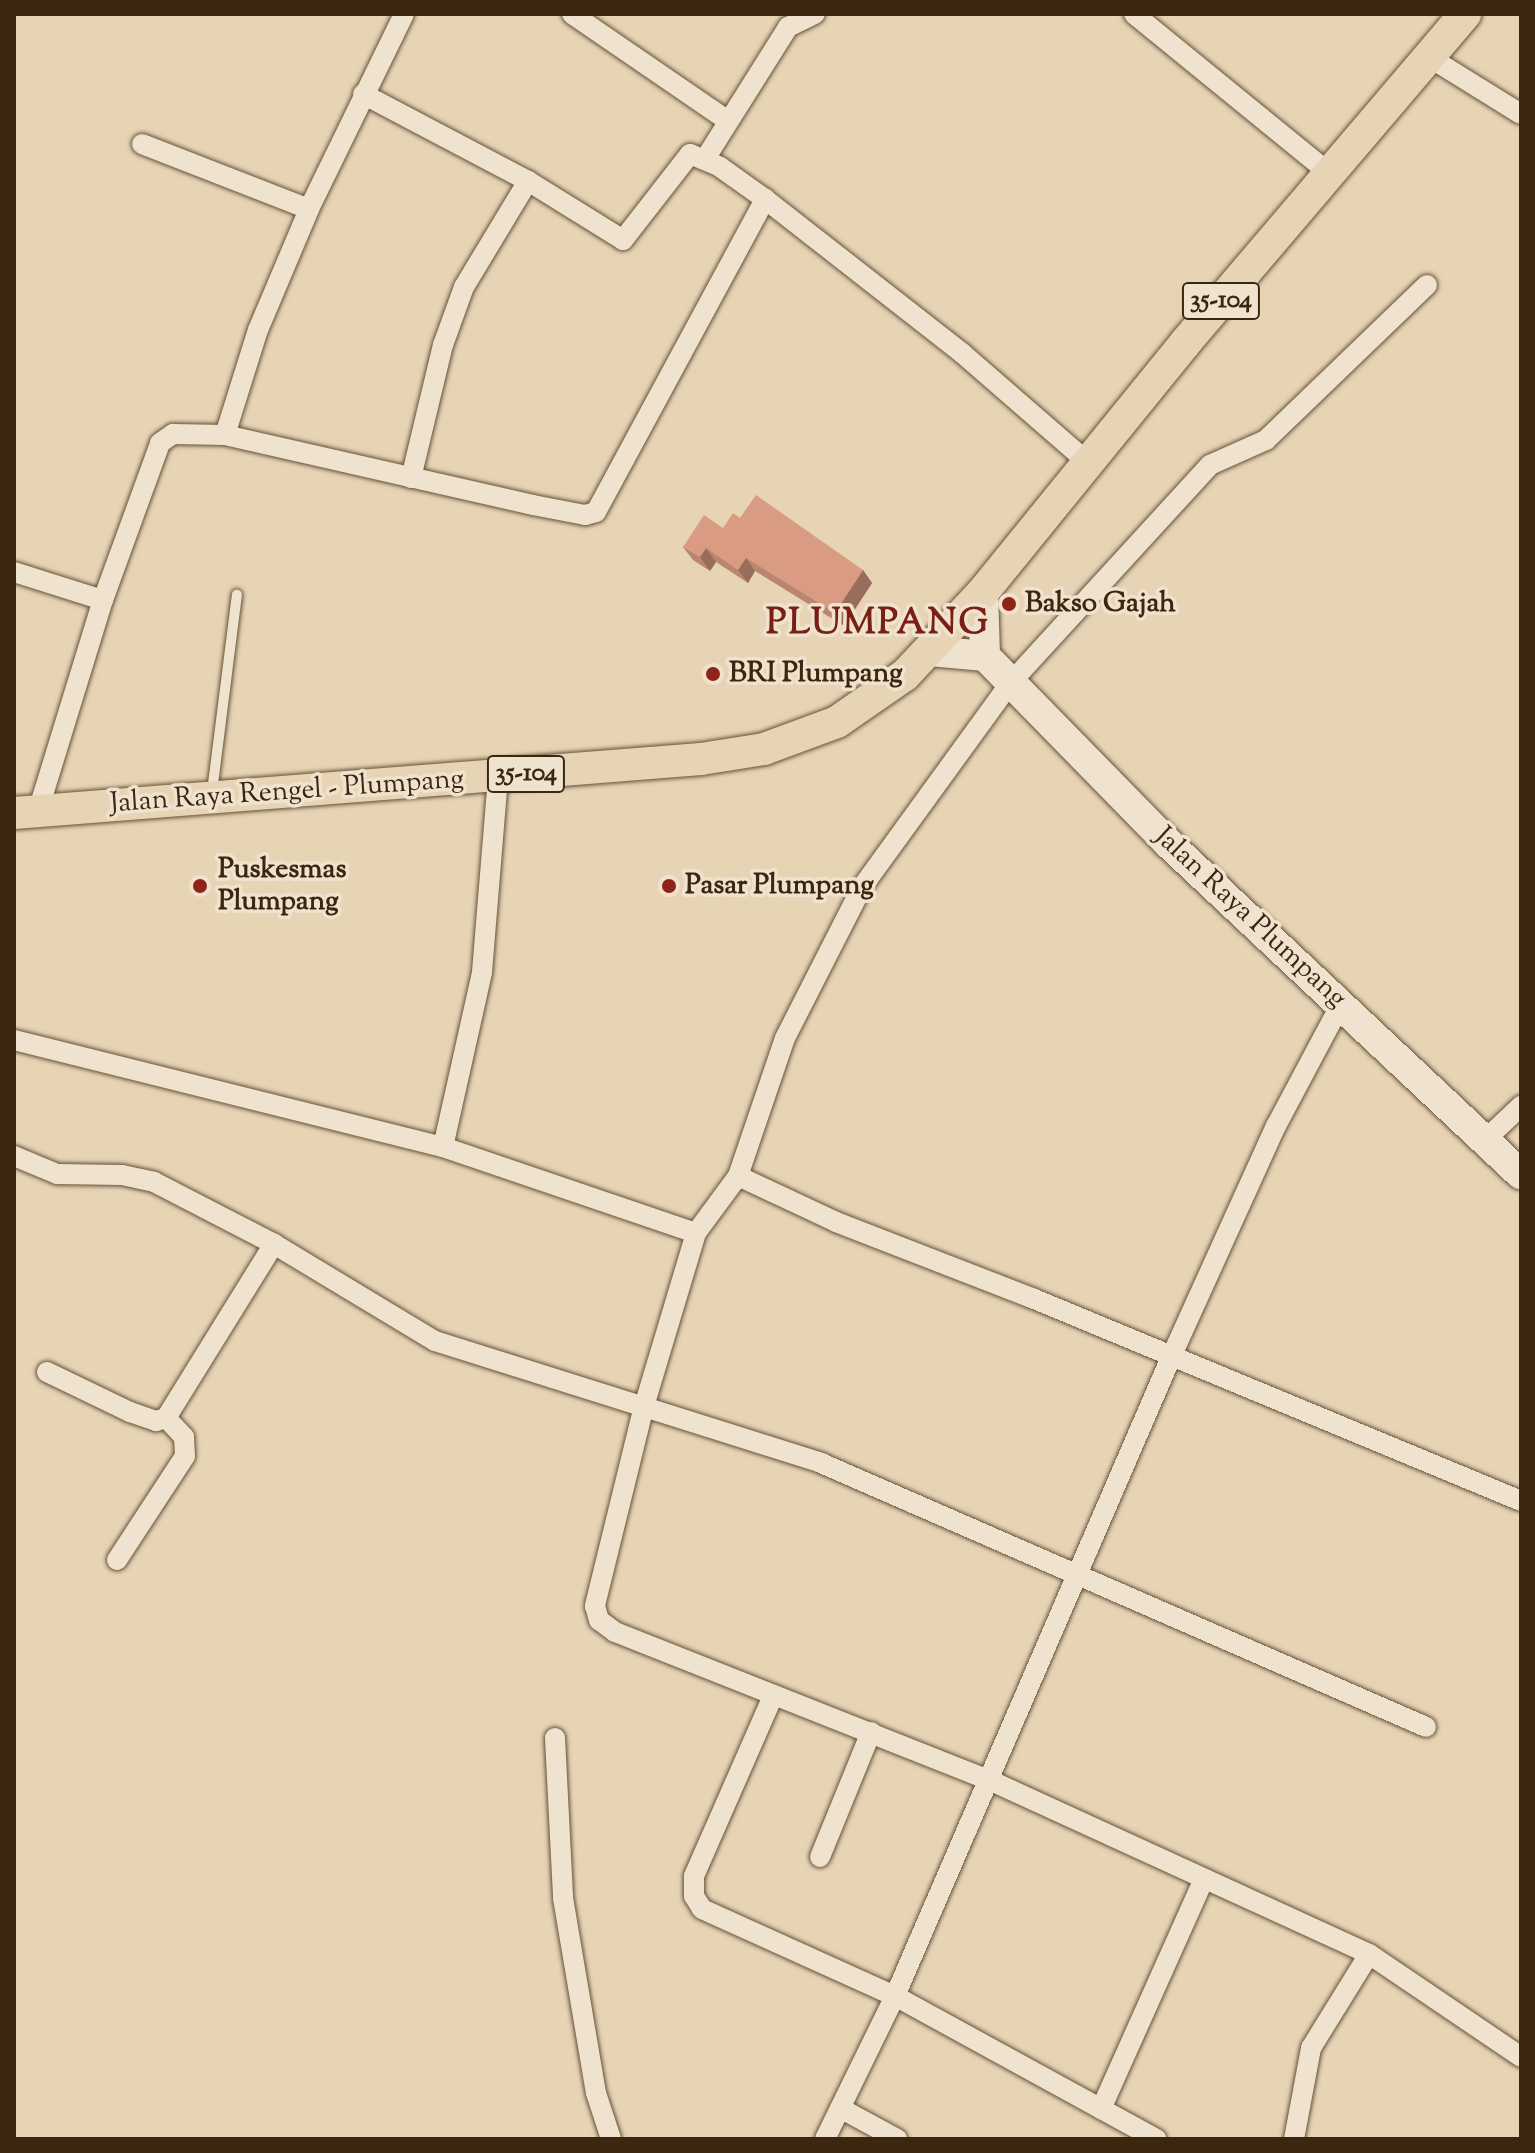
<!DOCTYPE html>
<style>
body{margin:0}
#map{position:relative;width:1535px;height:2153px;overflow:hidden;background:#e7d4b5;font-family:"Sorts Mill Goudy",serif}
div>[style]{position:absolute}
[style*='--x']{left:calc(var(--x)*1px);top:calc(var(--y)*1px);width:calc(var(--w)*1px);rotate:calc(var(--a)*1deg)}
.roads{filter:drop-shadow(0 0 2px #665238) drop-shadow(0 0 2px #665238)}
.lane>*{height:10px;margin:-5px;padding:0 5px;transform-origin:5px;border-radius:5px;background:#efe3cf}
.street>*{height:20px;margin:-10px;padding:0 10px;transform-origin:10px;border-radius:10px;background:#efe3cf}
.secondary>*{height:30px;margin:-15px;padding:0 15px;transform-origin:15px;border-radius:15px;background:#efe3cf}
.primary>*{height:32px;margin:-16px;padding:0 16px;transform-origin:16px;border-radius:16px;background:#e7d4b5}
.wall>*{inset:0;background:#bb8670}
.shaded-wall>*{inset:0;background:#986d5b}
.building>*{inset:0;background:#d99c82}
.dots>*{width:22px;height:22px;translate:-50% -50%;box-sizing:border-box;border:4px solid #efe3cf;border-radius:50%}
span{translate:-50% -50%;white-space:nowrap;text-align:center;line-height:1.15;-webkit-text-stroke:7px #efe3cf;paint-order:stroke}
.shield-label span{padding:2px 6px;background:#efe3cf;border:2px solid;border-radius:6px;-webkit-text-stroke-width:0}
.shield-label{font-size:26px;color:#3b260f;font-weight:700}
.poi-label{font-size:28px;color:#3b260f;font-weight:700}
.left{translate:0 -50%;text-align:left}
.street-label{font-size:28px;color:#3b260f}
.district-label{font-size:36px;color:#7a1f14;font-weight:700;letter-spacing:2px}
.frame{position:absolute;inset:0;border:16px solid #3b260f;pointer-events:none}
</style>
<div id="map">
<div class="roads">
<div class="lane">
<div style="--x:212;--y:792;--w:199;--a:-82.8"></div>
</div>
<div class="street">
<div style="--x:572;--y:14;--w:188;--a:34.4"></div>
<div style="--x:1134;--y:14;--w:252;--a:39.2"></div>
<div style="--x:1429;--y:57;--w:108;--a:31.8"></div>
<div style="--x:363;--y:94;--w:187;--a:27.8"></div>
<div style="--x:142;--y:144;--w:179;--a:21.3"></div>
<div style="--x:705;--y:159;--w:156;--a:-57.8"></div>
<div style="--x:788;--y:27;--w:30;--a:-26"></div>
<div style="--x:1427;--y:285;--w:223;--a:136.1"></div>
<div style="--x:1266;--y:440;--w:61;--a:155.9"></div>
<div style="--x:1210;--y:465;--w:294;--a:132.5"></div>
<div style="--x:1011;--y:682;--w:253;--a:126"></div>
<div style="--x:862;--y:887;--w:169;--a:117"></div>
<div style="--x:785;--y:1038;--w:146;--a:108.8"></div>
<div style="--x:738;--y:1176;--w:71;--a:126.4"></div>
<div style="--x:696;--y:1233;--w:185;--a:106.7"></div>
<div style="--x:643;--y:1410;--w:202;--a:103.8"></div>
<div style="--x:595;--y:1606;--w:15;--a:74"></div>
<div style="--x:599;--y:1620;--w:20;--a:37"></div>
<div style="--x:615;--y:1632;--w:400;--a:21.6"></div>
<div style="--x:987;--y:1779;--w:420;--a:24.6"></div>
<div style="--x:1369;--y:1954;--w:184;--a:34.1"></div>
<div style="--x:225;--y:435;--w:110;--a:-72.6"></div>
<div style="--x:258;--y:330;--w:131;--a:-67.1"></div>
<div style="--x:309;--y:209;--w:217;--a:-64"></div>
<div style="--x:411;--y:478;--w:137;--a:-76.5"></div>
<div style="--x:443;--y:345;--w:62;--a:-70.1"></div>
<div style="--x:464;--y:287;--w:124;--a:-58.9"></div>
<div style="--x:528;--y:181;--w:112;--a:31.8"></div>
<div style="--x:623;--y:240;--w:109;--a:-52.1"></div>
<div style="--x:690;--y:154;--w:33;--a:23"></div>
<div style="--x:720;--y:167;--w:55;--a:35.4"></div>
<div style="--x:765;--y:199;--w:250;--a:38"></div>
<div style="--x:962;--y:353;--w:171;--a:41"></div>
<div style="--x:14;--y:572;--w:93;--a:17.5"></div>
<div style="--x:38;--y:811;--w:221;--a:-72.9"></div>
<div style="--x:103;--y:600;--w:167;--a:-70"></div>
<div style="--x:160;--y:443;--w:16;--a:-35"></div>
<div style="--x:173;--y:434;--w:52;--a:1.1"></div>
<div style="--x:225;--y:435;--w:316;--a:12.8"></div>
<div style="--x:533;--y:505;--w:53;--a:10.9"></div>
<div style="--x:585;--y:515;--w:11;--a:-15"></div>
<div style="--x:596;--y:512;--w:356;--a:-61.6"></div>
<div style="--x:14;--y:1040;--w:442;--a:14"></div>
<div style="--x:443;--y:1147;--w:267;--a:18.8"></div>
<div style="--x:1485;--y:1140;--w:50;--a:-43.4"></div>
<div style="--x:443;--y:1147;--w:179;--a:-77.4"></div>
<div style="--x:482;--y:972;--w:196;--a:-85.3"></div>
<div style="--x:14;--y:1156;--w:47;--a:22.7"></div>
<div style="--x:57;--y:1174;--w:65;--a:0.9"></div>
<div style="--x:122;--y:1175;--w:33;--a:12"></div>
<div style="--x:154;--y:1182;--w:135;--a:27.3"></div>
<div style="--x:274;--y:1244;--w:188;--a:31.1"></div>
<div style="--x:435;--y:1341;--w:405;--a:17.5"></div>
<div style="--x:821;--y:1463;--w:660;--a:23.57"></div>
<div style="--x:738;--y:1176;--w:108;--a:25.1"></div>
<div style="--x:836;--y:1222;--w:210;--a:21.2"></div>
<div style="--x:1032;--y:1298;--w:529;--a:22.54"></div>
<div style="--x:47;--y:1372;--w:92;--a:25.7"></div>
<div style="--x:130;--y:1412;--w:28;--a:19"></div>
<div style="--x:156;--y:1421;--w:10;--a:-17"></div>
<div style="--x:166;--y:1418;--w:205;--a:-58.2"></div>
<div style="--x:117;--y:1560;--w:124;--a:-56.8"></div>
<div style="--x:185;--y:1456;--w:19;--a:-93"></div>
<div style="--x:184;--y:1437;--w:26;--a:-133"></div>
<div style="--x:773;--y:1696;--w:197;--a:113.7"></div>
<div style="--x:694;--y:1876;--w:20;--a:90"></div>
<div style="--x:694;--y:1896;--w:15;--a:58"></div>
<div style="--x:702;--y:1909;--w:212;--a:24.3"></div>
<div style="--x:895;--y:1996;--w:298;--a:28.7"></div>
<div style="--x:555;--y:1738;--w:160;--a:87.1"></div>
<div style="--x:563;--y:1898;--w:198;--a:80.4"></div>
<div style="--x:596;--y:2093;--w:48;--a:71.9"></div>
<div style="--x:820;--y:1857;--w:135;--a:-67.8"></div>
<div style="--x:840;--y:2108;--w:65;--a:28.5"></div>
<div style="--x:1101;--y:2109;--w:252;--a:-65.9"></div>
<div style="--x:825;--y:2139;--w:159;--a:-63.9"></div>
<div style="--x:895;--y:1996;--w:698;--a:-66.63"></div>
<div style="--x:1172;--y:1355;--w:252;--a:-65.6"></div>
<div style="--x:1276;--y:1126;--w:138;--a:-62"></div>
<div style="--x:1294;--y:2139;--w:93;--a:-79.4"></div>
<div style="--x:1311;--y:2048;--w:110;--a:-58.3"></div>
</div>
<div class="secondary">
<div style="--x:983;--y:592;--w:64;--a:88.2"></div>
<div style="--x:930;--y:651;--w:55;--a:5.2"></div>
<div style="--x:985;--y:656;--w:262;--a:45.6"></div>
<div style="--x:1168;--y:843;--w:484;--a:43.2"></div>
</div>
<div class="primary">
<div style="--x:14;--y:813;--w:689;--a:-4.49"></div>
<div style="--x:701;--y:759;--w:64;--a:-9"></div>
<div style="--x:764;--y:749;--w:78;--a:-20.3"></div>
<div style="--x:837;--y:722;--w:83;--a:-34.7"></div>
<div style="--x:905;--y:675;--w:114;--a:-46.8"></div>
<div style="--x:983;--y:592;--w:322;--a:-50.9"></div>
<div style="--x:1186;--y:342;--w:431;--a:-49.6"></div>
</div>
</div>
<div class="wall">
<div style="clip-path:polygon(740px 518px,863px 570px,872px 583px,844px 626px,755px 571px,748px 583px,716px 562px,710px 571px,693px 560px,683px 547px,723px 528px)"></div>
</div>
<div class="shaded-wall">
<div style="clip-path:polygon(706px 548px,716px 562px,710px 571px,700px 557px)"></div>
<div style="clip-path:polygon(746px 558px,755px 571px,748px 583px,738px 570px)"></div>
<div style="clip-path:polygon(863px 570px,872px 583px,844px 626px,835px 613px)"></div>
</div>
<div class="building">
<div style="clip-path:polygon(756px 495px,863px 570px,835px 613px,746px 558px,738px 570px,706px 548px,700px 557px,683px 547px,704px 515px,723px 528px,733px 513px,740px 518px)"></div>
</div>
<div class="dots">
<div style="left:1009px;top:604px;background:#8f2418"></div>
<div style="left:713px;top:674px;background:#8f2418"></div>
<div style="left:200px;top:886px;background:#8f2418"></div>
<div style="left:669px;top:886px;background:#8f2418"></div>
</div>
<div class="shield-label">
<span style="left:1221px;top:301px">35-104</span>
<span style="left:526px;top:774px">35-104</span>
</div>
<div class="poi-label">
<span class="left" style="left:1025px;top:604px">Bakso Gajah</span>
<span class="left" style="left:729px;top:674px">BRI Plumpang</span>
<span class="left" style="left:218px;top:886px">Puskesmas<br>Plumpang</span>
<span class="left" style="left:685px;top:886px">Pasar Plumpang</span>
</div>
<div class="street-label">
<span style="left:287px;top:792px;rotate:-4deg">Jalan Raya Rengel - Plumpang</span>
<span style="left:1250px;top:918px;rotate:43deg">Jalan Raya Plumpang</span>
</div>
<div class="district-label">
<span style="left:878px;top:625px">PLUMPANG</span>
</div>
<div class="frame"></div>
</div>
